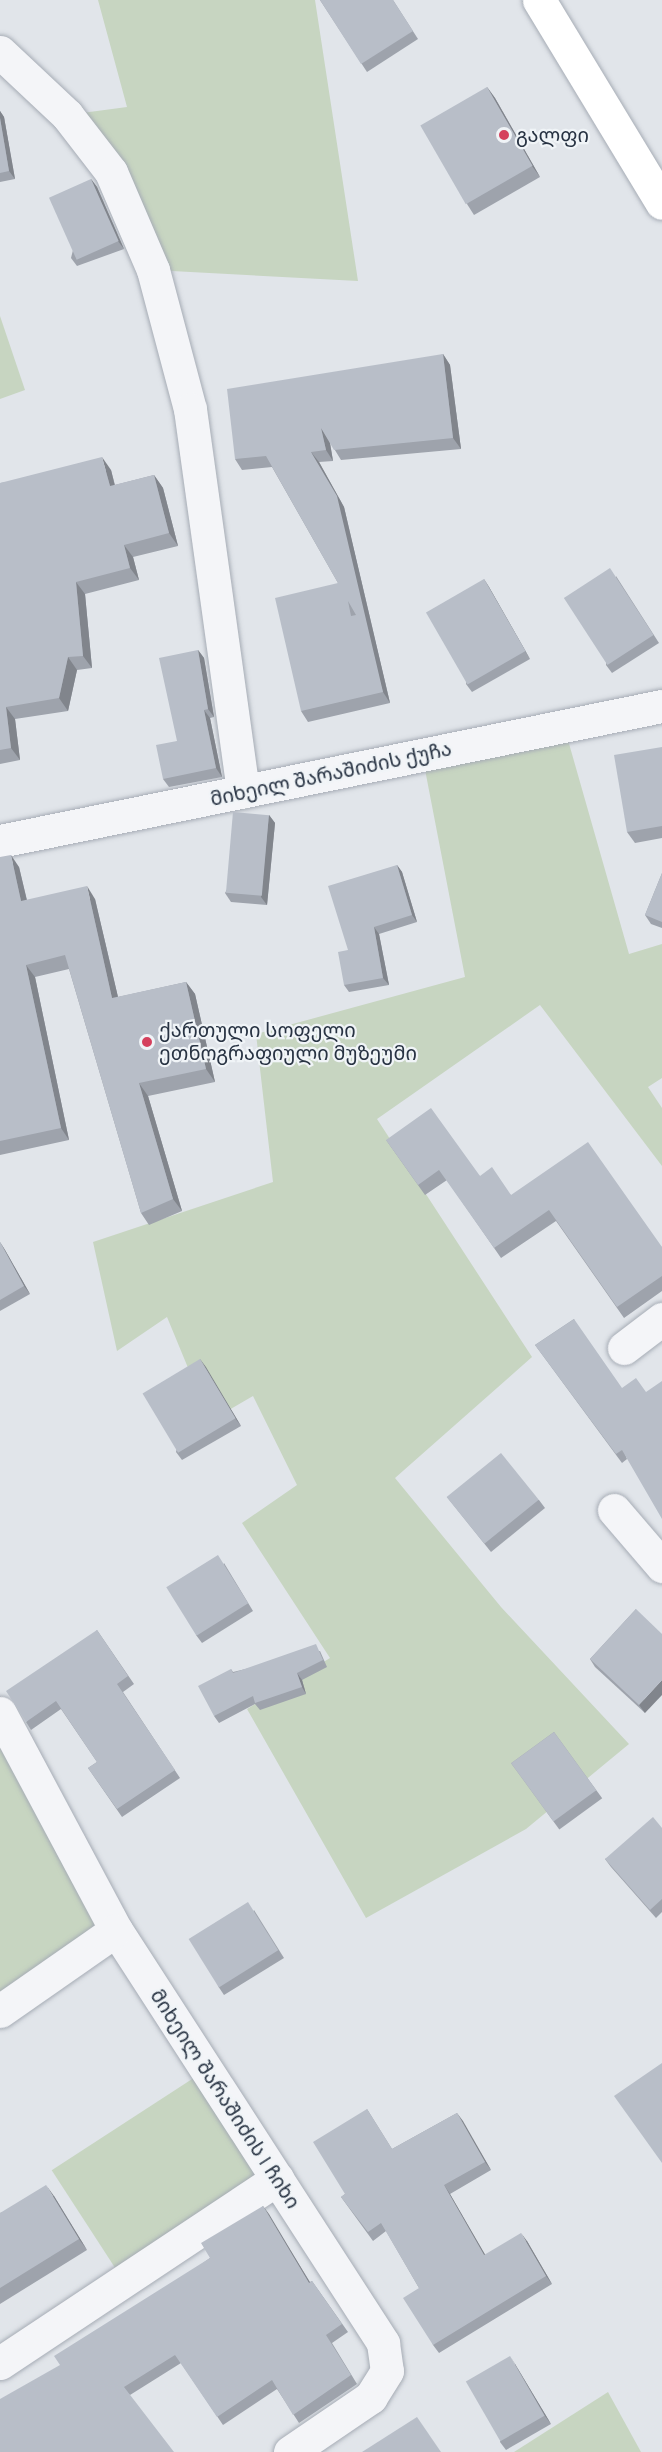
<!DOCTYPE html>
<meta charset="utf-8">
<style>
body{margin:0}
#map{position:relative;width:662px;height:2452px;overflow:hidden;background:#e1e5ea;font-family:Karla,"Noto Sans Georgian",sans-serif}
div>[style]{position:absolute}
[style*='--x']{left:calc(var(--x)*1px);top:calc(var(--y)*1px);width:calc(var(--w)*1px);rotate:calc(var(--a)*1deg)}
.green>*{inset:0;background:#c7d5c1;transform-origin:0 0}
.roads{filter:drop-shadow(0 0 2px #a6acb5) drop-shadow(0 0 2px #a6acb5)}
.minor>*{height:33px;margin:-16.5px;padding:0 16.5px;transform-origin:16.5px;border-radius:16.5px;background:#f4f5f8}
.trunk>*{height:33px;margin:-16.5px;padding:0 16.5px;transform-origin:16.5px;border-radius:16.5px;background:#fff}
.wall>*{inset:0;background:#9ea3ac;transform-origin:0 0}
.shaded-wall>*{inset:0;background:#81858c}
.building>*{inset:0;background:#b8bec8;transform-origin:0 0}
.dots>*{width:16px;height:16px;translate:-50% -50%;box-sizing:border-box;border:3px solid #f0f4f7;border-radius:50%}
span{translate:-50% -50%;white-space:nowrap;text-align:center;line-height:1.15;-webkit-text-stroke:4.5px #f0f4f7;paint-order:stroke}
.poi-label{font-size:20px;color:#283343}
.left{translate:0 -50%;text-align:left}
.street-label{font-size:20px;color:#283343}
</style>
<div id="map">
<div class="green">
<div style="clip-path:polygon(98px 0,315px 0,358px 281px,153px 270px,67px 115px,127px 107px)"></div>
<div style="clip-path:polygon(0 316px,25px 390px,0 399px)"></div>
<div style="clip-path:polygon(564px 726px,629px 954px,662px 944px,662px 1078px,648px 1087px,662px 1108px,662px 1166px,540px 1005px,377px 1119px,532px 1357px,395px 1478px,501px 1607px,629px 1744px,526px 1829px,366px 1918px,247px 1709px,330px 1658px,242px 1523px,297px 1485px,253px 1396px,210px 1421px,167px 1317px,117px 1351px,93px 1242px,273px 1182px,256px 1034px,465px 977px,422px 754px)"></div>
<div style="clip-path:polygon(0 1713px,116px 1930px,0 2011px)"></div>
<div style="left:206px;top:2070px;width:130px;height:184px;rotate:57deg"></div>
<div style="clip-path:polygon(608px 2392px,641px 2452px,514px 2452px)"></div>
</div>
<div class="roads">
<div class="minor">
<div style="--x:0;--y:52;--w:92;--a:43.2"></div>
<div style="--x:67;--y:115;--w:72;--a:52.3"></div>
<div style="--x:111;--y:172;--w:107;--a:66.8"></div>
<div style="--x:153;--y:270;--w:144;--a:75.1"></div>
<div style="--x:190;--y:409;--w:386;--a:82.1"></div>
<div style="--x:0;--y:841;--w:676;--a:-11.53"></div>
<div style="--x:624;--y:1348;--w:48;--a:-37.3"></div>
<div style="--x:614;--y:1510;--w:74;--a:49.4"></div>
<div style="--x:0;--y:1713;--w:246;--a:61.9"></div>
<div style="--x:116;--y:1930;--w:492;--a:57.1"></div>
<div style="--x:383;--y:2343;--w:28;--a:82"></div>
<div style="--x:387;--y:2371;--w:31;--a:122"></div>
<div style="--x:371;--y:2397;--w:98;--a:145.8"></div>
<div style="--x:0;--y:2011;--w:141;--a:-34.9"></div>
<div style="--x:0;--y:2363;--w:333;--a:-33.6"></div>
</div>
<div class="trunk">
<div style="--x:539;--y:0;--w:237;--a:58.8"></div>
</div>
</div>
<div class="wall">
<div style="clip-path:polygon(320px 0,393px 0,418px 39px,367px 72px)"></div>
<div style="clip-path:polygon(487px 87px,495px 98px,540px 177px,474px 215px,467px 204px)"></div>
<div style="clip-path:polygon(0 111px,4px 117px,15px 179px,0 182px)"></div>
<div style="clip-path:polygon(91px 179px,97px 187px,124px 249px,77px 266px,71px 258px)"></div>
<div style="clip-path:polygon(443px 354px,450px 365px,461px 449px,341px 460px,330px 442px,333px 461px,319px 462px,344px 507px,390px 703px,308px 722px,301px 711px,338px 583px,272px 467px,242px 470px,235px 459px)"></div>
<div style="clip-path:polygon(111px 470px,115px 485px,154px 475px,163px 488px,178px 546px,133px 557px,139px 580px,85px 594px,92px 668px,77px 670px,68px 711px,15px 719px,20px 760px,0 764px,0 483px)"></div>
<div style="clip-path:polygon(616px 576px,659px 643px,612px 673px,606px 665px)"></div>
<div style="clip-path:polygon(484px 579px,489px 587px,530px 659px,472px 692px,466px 684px)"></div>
<div style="clip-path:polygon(198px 650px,204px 658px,214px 717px,210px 718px,222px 777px,169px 787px,163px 779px,177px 741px)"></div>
<div style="clip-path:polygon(662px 747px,662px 838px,635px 843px,627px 832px)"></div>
<div style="clip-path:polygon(269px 815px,275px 823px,267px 905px,231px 902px,225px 893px)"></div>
<div style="clip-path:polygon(0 857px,19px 867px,27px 900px,95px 899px,118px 997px,186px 982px,195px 994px,215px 1082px,148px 1096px,182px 1211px,149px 1225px,141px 1213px,69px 969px,35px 977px,69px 1140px,0 1155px)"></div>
<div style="clip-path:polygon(397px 865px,402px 872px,417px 922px,379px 934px,389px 985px,349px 992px,344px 985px,348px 950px)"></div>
<div style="clip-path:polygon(662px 873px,662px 928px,651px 924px,645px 915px)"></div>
<div style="clip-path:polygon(386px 1140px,480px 1176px,511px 1195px,662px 1247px,662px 1291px,624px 1318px,556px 1221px,501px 1258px,447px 1180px,425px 1195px)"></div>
<div style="clip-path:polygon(0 1242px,5px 1250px,30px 1294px,0 1311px)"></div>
<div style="clip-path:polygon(574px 1319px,627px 1459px,622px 1463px,535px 1345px)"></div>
<div style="clip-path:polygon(200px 1359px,241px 1426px,182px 1460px,176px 1452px)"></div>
<div style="clip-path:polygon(447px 1497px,539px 1500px,545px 1508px,491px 1552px)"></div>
<div style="clip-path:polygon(224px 1563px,253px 1611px,202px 1643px,196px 1635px)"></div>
<div style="clip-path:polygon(636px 1609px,645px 1713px,595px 1667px,590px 1659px)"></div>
<div style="clip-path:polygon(97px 1630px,134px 1684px,123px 1692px,180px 1778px,122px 1817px,88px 1768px,97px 1762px,61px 1709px,31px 1730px,26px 1722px)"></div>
<div style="clip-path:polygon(320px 1651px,327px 1667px,302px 1680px,306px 1694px,260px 1710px,255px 1704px,219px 1723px,214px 1716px,231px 1669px,233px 1672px)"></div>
<div style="left:554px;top:1732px;width:82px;height:53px;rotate:54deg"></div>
<div style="clip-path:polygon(662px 1828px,662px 1912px,656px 1918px,611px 1867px,605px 1859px)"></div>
<div style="clip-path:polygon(254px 1910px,284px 1958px,224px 1995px,218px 1986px)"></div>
<div style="clip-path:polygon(367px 2109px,392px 2149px,457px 2113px,491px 2170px,450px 2194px,485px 2255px,527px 2241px,552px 2284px,439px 2353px,433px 2345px,419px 2288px,386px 2231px,373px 2241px,341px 2197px,345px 2194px)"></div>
<div style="clip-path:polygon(54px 2196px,87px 2250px,0 2304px,0 2213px)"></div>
<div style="clip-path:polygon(263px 2206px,310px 2282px,312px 2281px,348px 2332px,332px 2343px,357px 2384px,299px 2423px,277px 2389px,223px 2425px,181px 2363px,130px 2395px,60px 2365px,210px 2258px)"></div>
<div style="clip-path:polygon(515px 2364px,551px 2424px,506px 2450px,500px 2442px)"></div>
</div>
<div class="shaded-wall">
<div style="clip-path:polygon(487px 87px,495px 98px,540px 177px,532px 166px)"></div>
<div style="clip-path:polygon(0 111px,4px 117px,15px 179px,9px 171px,0 118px)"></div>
<div style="clip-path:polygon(91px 179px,97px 187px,124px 249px,118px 241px)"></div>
<div style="clip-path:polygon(443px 354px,450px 365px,461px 449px,453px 438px)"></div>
<div style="clip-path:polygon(321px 428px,329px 438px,333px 461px,326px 450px)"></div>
<div style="clip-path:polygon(311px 452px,319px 462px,344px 507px,390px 703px,383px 692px)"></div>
<div style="clip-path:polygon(102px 457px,111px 470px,118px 499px,110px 486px)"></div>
<div style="clip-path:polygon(154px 475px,163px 488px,178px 546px,169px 533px)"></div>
<div style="clip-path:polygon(124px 545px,133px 557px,139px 580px,130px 568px)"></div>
<div style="clip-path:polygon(484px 579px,489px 587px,530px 659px,525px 651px)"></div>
<div style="clip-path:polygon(76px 582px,85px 594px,92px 668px,83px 656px)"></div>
<div style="clip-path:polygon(198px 650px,204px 658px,214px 717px,208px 709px)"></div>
<div style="clip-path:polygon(68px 657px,77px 670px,68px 711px,59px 698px)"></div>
<div style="clip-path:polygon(6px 707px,15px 719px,20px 760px,11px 748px)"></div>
<div style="clip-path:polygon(204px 710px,210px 718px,222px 777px,216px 768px)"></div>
<div style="clip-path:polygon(269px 815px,275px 823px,267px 905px,261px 897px)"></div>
<div style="clip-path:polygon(11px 855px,19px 867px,30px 914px,21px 901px)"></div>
<div style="clip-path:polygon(397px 865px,402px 872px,417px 922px,412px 915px)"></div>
<div style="clip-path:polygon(87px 886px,95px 899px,121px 1010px,112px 998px)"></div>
<div style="clip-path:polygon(374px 927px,379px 934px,389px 985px,383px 978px)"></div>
<div style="clip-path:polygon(26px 965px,35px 977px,69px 1140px,61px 1128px)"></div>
<div style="clip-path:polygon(186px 982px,195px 994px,215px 1082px,206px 1069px)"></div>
<div style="clip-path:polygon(139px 1083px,148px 1096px,182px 1211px,173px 1199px)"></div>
<div style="clip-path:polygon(0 1242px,5px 1250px,30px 1294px,24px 1286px)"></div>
<div style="clip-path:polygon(200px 1359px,206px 1367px,241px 1426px,235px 1418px)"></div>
<div style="clip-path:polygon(297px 1673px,302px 1680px,306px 1694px,302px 1687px)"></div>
<div style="clip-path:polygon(662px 1680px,662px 1695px,645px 1713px,639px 1705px)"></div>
<div style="clip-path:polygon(457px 2113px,463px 2121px,491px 2170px,485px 2162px)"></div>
<div style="clip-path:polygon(46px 2185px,54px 2196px,87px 2250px,79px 2239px)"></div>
<div style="clip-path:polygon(444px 2185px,450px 2194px,490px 2263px,484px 2255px)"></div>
<div style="clip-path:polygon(263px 2206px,269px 2214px,315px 2291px,309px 2283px)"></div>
<div style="clip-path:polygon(521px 2233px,527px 2241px,552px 2284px,546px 2276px)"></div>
<div style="clip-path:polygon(510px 2356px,515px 2364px,551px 2424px,545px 2416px)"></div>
</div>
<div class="building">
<div style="clip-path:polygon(320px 0,393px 0,413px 31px,361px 64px)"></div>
<div style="left:487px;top:87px;width:91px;height:77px;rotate:60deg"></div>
<div style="clip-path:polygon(0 118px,9px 171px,0 173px)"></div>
<div style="left:91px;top:179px;width:68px;height:46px;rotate:66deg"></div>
<div style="clip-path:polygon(evenodd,443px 354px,453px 438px,334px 450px,321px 428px,326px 450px,311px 452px,337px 496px,383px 692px,301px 711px,275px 598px,338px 583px,266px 456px,235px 459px,227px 389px,443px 354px,348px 601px,356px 615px,351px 616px,348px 601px)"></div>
<div style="clip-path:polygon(102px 457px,110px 486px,154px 475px,169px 533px,124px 545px,130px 568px,76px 582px,83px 656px,68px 657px,59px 698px,6px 707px,11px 748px,0 750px,0 483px)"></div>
<div style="left:610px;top:568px;width:80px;height:55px;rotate:57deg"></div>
<div style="left:484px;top:579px;width:83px;height:67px;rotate:60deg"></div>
<div style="clip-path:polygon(198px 650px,208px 709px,204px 710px,216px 768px,163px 779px,156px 745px,177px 741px,159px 658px)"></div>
<div style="clip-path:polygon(662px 747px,662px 826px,627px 832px,614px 755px)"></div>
<div style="left:233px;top:812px;width:36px;height:81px;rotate:5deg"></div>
<div style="clip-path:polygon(11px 855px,21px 901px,87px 886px,112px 998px,186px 982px,206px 1069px,139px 1083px,173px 1199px,141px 1213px,65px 955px,26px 965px,61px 1128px,0 1141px,0 857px)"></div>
<div style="clip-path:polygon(397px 865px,412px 915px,374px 927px,383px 978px,344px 985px,338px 952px,348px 950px,328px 886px)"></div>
<div style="clip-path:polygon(662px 873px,662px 922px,645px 915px)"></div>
<div style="clip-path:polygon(431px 1108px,480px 1176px,492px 1167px,511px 1195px,588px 1142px,662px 1247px,662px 1276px,617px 1307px,549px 1210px,494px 1248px,439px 1170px,418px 1185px,386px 1140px)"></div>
<div style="clip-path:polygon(0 1242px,24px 1286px,0 1300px)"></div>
<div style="clip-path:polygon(574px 1319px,622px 1388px,636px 1378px,646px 1392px,662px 1381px,662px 1519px,622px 1450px,616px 1454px,535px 1345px)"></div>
<div style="left:200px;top:1359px;width:69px;height:67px;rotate:59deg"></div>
<div style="left:501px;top:1453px;width:60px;height:70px;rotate:51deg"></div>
<div style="left:218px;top:1555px;width:57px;height:61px;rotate:58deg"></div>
<div style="clip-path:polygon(636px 1609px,662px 1634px,662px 1680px,639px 1705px,590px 1659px)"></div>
<div style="clip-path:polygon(97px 1630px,128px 1676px,117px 1684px,175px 1770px,117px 1809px,88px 1768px,97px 1762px,56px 1701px,26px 1722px,6px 1691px)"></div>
<div style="clip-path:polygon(316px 1644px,323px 1660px,297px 1673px,302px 1687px,255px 1703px,253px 1696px,214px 1716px,198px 1686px,231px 1669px,233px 1673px)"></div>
<div style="left:554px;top:1732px;width:72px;height:53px;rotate:54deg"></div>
<div style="clip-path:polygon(653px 1817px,662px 1828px,662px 1899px,650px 1910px,605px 1859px)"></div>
<div style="left:248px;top:1902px;width:57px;height:70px;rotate:58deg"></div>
<div style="clip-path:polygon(662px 2063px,662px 2163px,614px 2096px)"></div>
<div style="clip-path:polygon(367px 2109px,392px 2149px,457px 2113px,485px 2162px,444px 2185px,484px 2255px,521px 2233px,546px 2276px,433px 2345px,403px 2298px,419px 2288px,381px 2223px,368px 2232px,341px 2197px,345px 2194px,313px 2142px)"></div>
<div style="clip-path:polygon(46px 2185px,79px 2239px,0 2288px,0 2213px)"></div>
<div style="clip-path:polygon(263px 2206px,309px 2283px,312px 2281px,342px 2324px,326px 2335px,351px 2375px,293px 2415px,272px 2380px,217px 2417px,175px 2355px,124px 2387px,174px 2452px,0 2452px,0 2399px,60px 2365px,54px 2356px,210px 2258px,201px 2243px)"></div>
<div style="left:510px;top:2356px;width:69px;height:51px;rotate:60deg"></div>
<div style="clip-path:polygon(417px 2417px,441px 2452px,362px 2452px)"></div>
</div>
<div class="dots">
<div style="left:504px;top:135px;background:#d5405d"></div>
<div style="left:147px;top:1042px;background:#d5405d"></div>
</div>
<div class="poi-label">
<span class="left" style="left:516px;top:135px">გალფი</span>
<span class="left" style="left:159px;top:1042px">ქართული სოფელი<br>ეთნოგრაფიული მუზეუმი</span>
</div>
<div class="street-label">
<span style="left:331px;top:774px;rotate:-12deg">მიხეილ შარაშიძის ქუჩა</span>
<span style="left:225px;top:2099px;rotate:57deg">მიხეილ შარაშიძის I ჩიხი</span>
</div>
</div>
